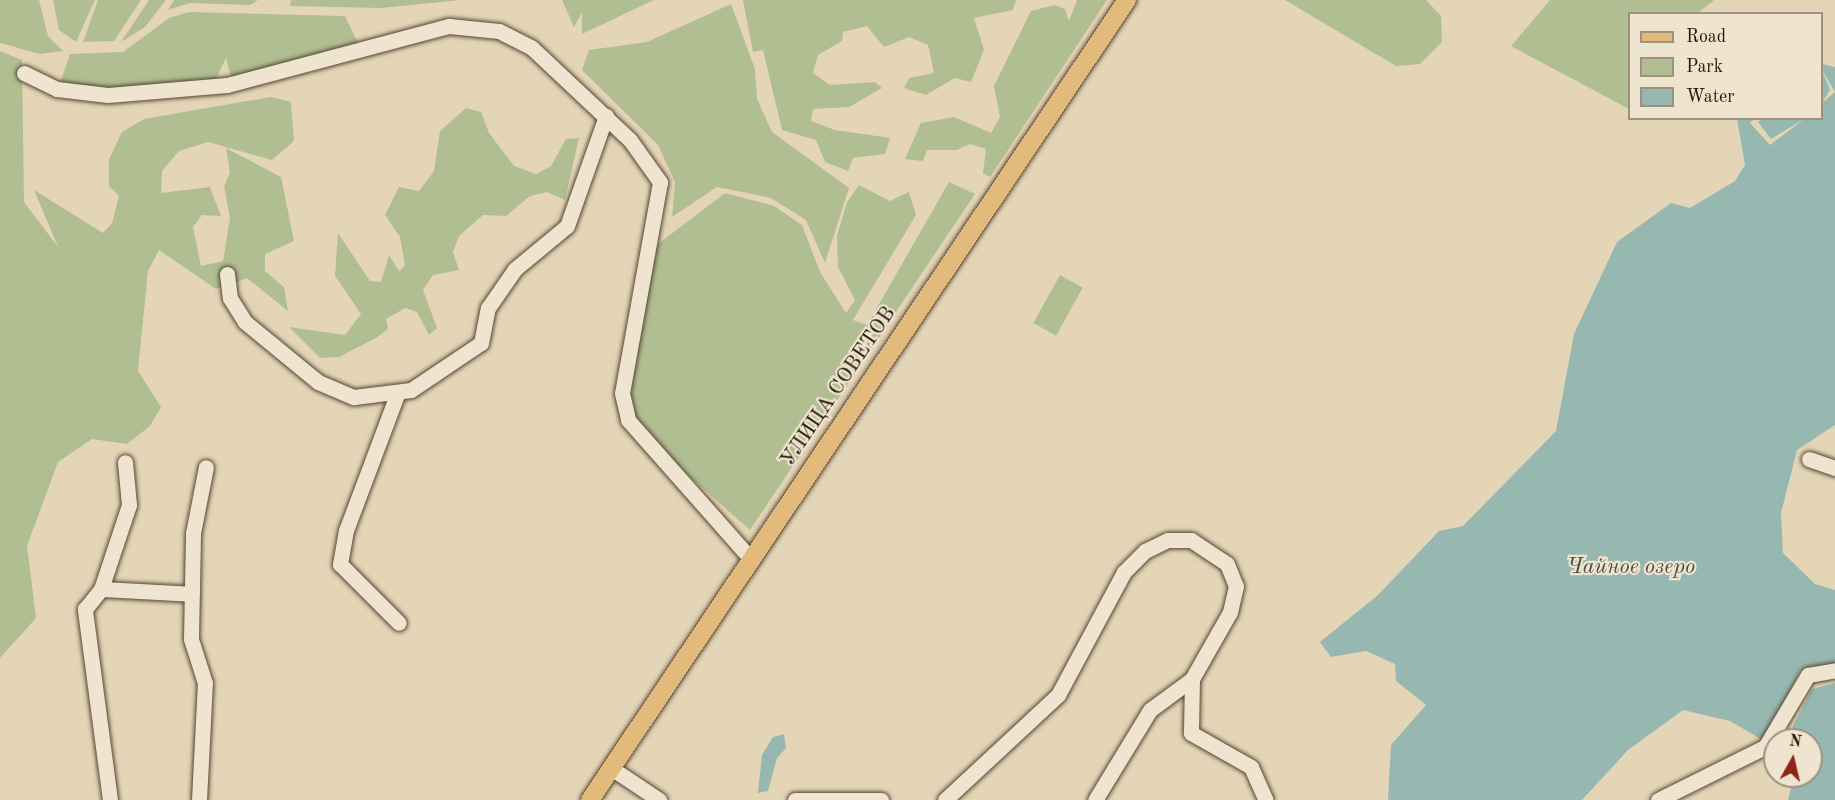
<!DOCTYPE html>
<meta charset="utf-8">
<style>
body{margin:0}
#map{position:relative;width:1835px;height:800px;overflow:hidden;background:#e5d5b7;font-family:"Old Standard TT",serif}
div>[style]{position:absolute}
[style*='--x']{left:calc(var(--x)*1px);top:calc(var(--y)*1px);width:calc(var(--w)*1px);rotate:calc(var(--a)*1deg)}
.green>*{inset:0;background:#b1be91;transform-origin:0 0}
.water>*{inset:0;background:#96b8b0}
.pier>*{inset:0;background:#e5d5b7}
.roads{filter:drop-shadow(0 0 2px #554632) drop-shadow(0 0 2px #554632)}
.minor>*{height:15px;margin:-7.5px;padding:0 7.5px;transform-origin:7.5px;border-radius:7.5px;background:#eee4d0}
.major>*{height:18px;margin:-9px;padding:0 9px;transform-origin:9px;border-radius:9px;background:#e2ba7c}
span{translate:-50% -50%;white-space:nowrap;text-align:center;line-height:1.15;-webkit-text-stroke:4.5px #eee4d0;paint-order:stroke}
.street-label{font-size:21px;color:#251605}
.water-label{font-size:22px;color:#4d4f41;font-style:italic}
.legend{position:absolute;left:1628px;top:12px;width:195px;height:108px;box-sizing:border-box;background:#eee4d0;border:2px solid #9e927f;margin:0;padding:8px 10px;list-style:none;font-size:18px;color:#251605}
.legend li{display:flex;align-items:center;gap:12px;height:30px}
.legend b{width:30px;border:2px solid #9e927f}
.north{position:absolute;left:1763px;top:728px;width:60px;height:60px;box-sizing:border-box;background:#eee4d0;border:2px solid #9e927f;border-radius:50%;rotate:8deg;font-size:16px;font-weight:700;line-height:24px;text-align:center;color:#251605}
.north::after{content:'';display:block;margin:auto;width:21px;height:27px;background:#8f2418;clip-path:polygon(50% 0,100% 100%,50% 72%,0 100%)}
</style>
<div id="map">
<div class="green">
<div style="clip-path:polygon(0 0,39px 0,48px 36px,63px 51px,40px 54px,0 43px)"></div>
<div style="clip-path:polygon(53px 0,95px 0,76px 42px,59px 30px)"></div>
<div style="clip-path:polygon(98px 0,141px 0,114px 41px,83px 42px)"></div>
<div style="clip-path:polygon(149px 0,166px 0,145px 27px,121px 42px)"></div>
<div style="clip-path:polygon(174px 0,258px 0,250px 5px,190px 3px,168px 10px)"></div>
<div style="clip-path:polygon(291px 0,461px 0,381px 8px,290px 6px)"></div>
<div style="clip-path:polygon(562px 0,654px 0,582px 34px,582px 12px,574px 27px)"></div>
<div style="clip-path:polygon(743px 0,1016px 0,1013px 10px,974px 18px,984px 50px,971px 82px,955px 78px,926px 95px,904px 88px,909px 78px,934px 73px,928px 45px,909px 37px,884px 47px,867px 26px,843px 32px,842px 41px,818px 55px,813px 73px,830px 85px,875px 82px,882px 88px,849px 107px,813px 109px,811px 121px,835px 130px,890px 138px,885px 154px,853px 158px,848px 171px,825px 162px,816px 140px,782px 130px,763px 50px,753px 52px)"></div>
<div style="clip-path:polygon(1077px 0,1107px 0,990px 177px,983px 173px,986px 149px,970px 144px,957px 150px,927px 150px,923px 161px,905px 159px,921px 123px,954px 117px,991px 133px,1000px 117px,994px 86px,1031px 11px,1054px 5px,1065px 9px,1069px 21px)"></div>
<div style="clip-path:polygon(1285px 0,1426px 0,1441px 16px,1442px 42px,1420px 64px,1396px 66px)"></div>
<div style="clip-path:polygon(1550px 0,1714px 0,1698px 13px,1630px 14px,1629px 109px,1511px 46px)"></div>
<div style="clip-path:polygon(731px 4px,755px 69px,757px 99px,772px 132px,849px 188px,825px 263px,806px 220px,771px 198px,717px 187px,672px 217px,675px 182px,658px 145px,582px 70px,589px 50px,647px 42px)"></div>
<div style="clip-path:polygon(189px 12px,345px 16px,360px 47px,232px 81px,226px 58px,214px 83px,124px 92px,59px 86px,70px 54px,123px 52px,169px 18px)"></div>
<div style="clip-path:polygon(0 51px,22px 60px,24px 202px,58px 247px,34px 190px,103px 233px,112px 223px,119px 196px,109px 186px,109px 159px,122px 132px,144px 119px,271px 97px,291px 102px,294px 141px,272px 160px,208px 142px,179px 151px,162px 171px,161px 193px,210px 187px,221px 216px,202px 215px,193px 227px,201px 266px,223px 261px,230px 218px,224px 186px,230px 173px,226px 148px,281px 177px,294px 241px,265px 254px,265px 271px,284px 287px,288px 311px,247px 278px,216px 289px,159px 250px,148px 271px,138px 371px,161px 407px,150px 426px,127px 444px,92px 439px,58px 462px,27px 546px,36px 618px,0 658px)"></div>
<div style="clip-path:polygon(466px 108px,481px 112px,489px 133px,514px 166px,536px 174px,551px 166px,566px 139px,579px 138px,565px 200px,547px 192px,530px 196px,506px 216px,483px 215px,459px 236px,453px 252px,459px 270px,433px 275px,423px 290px,437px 328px,429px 335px,417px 312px,405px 308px,386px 319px,388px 329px,376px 338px,339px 357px,320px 358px,289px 327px,345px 335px,361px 314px,335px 276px,338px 233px,370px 281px,381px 282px,389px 255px,399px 271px,405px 265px,400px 237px,385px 215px,399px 187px,419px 191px,434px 171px,440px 131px)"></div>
<div style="clip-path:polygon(949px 182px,975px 194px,750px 530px,654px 445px,629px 406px,643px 282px,658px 244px,725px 193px,774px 206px,802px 225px,820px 272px,846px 313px,855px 300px,838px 267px,837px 236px,847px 202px,859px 185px,890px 201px,909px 192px,916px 215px,853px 320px,867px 325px)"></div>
<div style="left:1060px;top:275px;width:26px;height:55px;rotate:29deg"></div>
</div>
<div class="water">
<div style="clip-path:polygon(1822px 64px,1835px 67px,1835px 425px,1797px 450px,1781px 513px,1783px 553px,1815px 584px,1835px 590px,1835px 664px,1800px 671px,1764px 741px,1730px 721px,1683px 710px,1628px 750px,1582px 800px,1388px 800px,1391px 745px,1426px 705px,1396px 681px,1395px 664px,1366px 651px,1331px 657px,1320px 642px,1378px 595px,1439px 531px,1463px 526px,1556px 431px,1574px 334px,1617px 242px,1671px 203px,1690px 208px,1735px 181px,1745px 165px,1737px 119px,1822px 118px)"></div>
<div style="clip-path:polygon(1835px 683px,1835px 800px,1788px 800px,1794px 776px,1811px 776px,1811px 740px,1786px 740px,1812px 689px)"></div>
<div style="clip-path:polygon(784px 734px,786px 748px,777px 758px,768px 791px,758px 793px,762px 755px,773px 737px)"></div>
</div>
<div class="pier">
<div style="clip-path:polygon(1822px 70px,1835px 92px,1822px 103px,1830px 90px)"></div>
<div style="clip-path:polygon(1754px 119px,1762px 119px,1758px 122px,1771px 139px,1804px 119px,1770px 145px,1750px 123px)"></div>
</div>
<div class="roads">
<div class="minor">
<div style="--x:24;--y:73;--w:37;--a:26"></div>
<div style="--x:57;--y:89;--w:51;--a:6.7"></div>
<div style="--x:108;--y:95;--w:119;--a:-4.8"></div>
<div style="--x:227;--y:85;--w:230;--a:-14.9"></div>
<div style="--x:449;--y:26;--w:50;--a:5.7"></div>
<div style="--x:499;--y:31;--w:37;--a:27"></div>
<div style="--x:532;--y:48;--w:134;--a:43.2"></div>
<div style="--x:630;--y:140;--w:52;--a:54.5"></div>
<div style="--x:660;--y:182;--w:214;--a:100.2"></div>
<div style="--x:622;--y:393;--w:28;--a:77"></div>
<div style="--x:628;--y:420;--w:186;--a:48.5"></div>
<div style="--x:227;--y:274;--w:24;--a:83"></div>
<div style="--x:230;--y:298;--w:28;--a:58"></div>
<div style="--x:245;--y:322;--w:94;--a:39.4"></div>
<div style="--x:318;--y:382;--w:39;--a:23"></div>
<div style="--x:354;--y:397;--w:57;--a:-7"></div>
<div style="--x:411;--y:390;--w:84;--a:-33.9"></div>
<div style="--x:481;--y:343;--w:36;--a:-79"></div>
<div style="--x:488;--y:308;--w:47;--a:-55.3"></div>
<div style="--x:515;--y:269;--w:67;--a:-39.6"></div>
<div style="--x:567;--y:226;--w:117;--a:-70.5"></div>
<div style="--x:398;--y:392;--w:147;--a:110.6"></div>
<div style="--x:346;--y:530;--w:35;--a:100"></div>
<div style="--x:340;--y:564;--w:83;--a:45"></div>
<div style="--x:1809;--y:459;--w:28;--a:19"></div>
<div style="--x:101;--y:589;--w:89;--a:-71.6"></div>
<div style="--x:129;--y:505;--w:43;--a:-95.3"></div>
<div style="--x:1192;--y:679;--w:54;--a:91.1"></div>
<div style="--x:1191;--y:733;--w:69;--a:29.5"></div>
<div style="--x:1251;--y:767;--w:36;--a:66"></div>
<div style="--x:611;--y:768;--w:58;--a:33.7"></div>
<div style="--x:110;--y:800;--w:193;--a:-97.5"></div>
<div style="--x:85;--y:609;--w:26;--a:-51"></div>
<div style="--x:101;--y:589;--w:91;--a:3.1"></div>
<div style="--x:199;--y:800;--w:117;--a:-87.1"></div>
<div style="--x:205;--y:683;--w:46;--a:-107.7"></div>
<div style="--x:191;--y:639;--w:106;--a:-88.9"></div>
<div style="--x:193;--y:533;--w:67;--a:-78.9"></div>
<div style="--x:795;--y:800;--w:86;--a:0"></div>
<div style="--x:945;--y:800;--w:154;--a:-42.9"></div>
<div style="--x:1058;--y:695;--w:140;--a:-61.8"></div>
<div style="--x:1124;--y:572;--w:30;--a:-45"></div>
<div style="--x:1145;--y:551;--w:25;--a:-26"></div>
<div style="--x:1168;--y:540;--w:23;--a:0"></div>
<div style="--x:1191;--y:540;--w:43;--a:33.7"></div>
<div style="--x:1227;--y:564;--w:24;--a:68"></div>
<div style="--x:1236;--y:586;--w:27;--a:103"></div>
<div style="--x:1230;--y:612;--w:77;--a:119.6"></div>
<div style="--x:1192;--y:679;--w:52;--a:143.6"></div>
<div style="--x:1150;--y:710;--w:105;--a:121.4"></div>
<div style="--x:1658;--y:800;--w:119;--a:-26.4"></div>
<div style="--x:1765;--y:747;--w:84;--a:-59.2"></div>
<div style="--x:1808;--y:675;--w:27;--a:-10"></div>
</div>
<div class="major">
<div style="--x:590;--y:800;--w:964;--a:-56.13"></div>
</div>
</div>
<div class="street-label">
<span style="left:839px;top:387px;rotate:-56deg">УЛИЦА СОВЕТОВ</span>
</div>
<div class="water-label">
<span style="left:1631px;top:568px">Чайное озеро</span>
</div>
<ul class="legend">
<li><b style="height:8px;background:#e2ba7c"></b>Road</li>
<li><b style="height:16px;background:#b1be91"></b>Park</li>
<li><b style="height:16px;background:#96b8b0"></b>Water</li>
</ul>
<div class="north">N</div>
</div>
